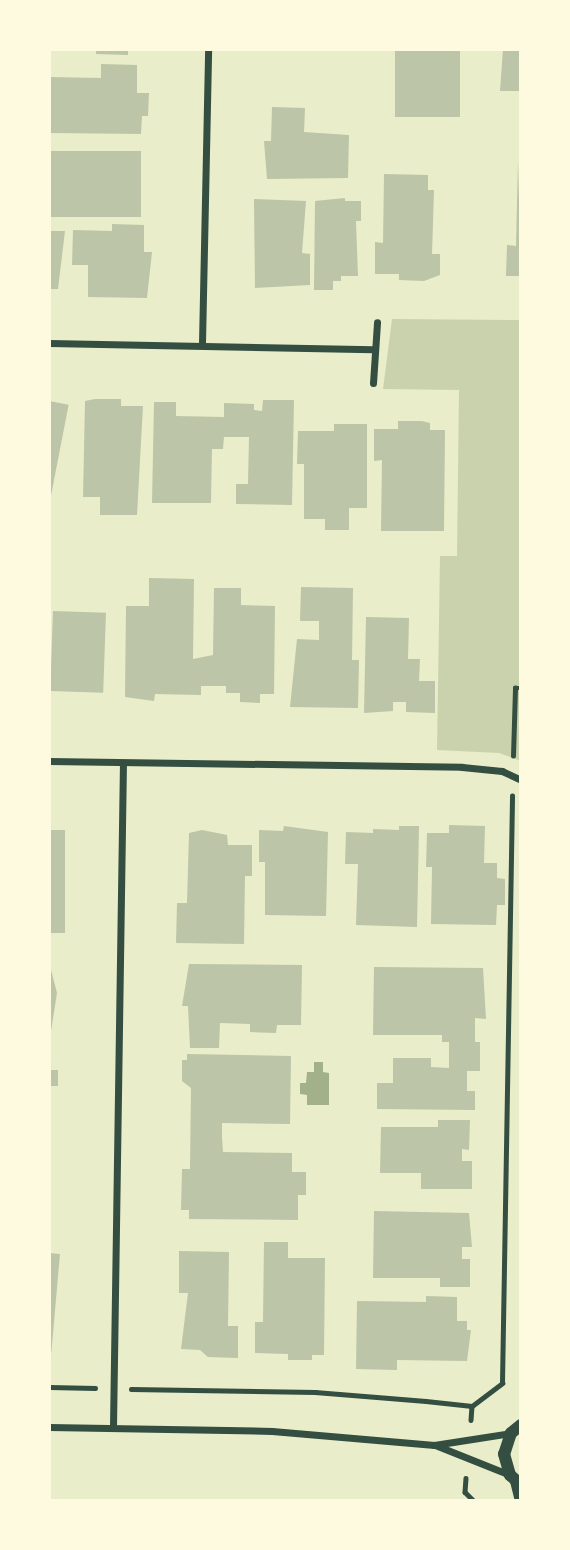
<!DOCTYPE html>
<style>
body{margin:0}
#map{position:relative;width:570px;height:1550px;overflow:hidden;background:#e9edc9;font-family:"Exo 2",sans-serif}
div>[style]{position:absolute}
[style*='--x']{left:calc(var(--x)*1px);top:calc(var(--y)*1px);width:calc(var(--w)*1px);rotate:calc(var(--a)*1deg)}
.green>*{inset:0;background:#cad2ad}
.water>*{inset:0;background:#a3b18a}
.building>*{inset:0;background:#bcc5a7;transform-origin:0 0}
.path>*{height:4.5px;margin:-2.25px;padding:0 2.25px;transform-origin:2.25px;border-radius:2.25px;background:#344e41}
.minor>*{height:7px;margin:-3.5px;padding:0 3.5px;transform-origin:3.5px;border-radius:3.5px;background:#344e41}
.tertiary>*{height:12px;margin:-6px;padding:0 6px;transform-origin:6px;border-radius:6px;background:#344e41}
span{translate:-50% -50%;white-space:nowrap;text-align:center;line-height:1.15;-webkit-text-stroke:7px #fefae0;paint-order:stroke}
.frame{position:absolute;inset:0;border:51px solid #fefae0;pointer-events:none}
</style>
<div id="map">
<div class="green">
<div style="clip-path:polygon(392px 319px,521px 320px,521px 761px,499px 753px,437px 750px,440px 556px,457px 556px,459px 390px,383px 389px)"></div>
</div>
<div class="water">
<div style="clip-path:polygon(314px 1062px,323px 1062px,323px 1072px,329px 1073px,329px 1105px,307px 1105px,307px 1095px,300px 1094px,300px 1083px,306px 1083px,307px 1072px,314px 1072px)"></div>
</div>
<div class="building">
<div style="clip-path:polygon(96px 49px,128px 49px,128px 55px,96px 54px)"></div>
<div style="left:395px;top:49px;width:65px;height:68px"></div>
<div style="clip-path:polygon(503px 49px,521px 49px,521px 91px,500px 91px)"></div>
<div style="clip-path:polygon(101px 64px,137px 65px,137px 93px,149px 93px,148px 116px,142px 116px,141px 134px,49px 133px,49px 77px,101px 78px)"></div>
<div style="clip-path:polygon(272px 107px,305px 108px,304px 132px,349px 135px,348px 178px,267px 179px,264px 141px,271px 141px)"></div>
<div style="left:49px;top:151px;width:92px;height:66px"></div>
<div style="clip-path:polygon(518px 160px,521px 276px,506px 276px,507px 245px,516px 246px)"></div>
<div style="clip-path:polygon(384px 174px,428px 175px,428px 190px,434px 190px,432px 254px,440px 254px,440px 275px,424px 281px,399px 280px,399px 274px,375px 274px,375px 242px,383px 243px)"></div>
<div style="clip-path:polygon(345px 198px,345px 201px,361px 201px,361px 221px,356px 221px,358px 276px,341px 276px,341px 281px,333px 281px,333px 290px,314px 290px,315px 201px)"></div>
<div style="clip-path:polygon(254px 199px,306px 201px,302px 253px,310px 254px,310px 285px,255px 288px)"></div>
<div style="clip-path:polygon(112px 224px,144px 225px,144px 252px,152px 252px,147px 298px,88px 297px,88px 265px,72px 265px,73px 230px,112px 231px)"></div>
<div style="clip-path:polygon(49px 231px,65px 231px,58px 289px,49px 289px)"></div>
<div style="clip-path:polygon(95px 399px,121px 399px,121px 406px,143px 406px,137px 515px,100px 515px,100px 497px,83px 497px,85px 401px)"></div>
<div style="clip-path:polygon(263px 400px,294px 400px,292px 505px,236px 504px,236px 484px,248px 484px,249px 437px,224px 437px,223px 449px,212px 449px,211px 503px,152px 503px,154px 402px,176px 402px,176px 416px,224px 417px,224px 403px,254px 404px,254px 410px,262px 411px)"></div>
<div style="left:49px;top:401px;width:20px;height:121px;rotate:11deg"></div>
<div style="clip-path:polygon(398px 421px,422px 421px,430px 423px,430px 430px,445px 430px,444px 531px,381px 531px,382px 460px,374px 461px,374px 429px,398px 429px)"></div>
<div style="clip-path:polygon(334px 424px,367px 424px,367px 508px,349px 508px,349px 530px,325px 530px,325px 519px,304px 519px,304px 464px,297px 464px,298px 431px,334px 431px)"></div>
<div style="clip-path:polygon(149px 578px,194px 579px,193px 659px,213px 655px,214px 588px,241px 588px,241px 605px,275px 606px,274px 694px,260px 694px,260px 703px,240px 702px,240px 693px,226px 693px,226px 686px,201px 686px,201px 695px,155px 694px,154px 701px,125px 697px,126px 606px,149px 606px)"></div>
<div style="clip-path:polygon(301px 587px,353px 588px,352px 660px,359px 660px,358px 708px,290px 707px,297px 639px,319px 640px,319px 621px,300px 621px)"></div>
<div style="left:53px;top:611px;width:53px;height:80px;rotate:2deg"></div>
<div style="clip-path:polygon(366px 617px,409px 618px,408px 659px,420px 659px,419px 681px,435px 681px,435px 713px,406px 712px,406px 702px,393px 702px,393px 711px,364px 713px)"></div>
<div style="clip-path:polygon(449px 825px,485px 826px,484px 863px,497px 863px,497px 878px,505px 879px,505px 905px,497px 905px,496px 925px,431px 924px,432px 867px,426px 867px,427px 833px,449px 833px)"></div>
<div style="clip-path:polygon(284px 826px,328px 832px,326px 916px,265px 915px,265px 862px,259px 862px,259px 830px,283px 831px)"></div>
<div style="clip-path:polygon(399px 826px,419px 826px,417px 927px,356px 925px,358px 864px,345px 864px,346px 832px,373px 833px,373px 829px,399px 830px)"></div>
<div style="left:49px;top:830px;width:16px;height:103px"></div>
<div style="clip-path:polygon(202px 830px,227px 835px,228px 845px,252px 845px,252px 876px,245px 876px,244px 944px,176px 943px,177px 903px,187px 903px,189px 833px)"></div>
<div style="clip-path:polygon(49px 962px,57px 993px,51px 1031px,49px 1031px)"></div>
<div style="clip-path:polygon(189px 964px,302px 965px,301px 1025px,277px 1025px,276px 1033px,250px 1032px,250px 1024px,220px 1023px,219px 1048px,190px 1048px,188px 1006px,182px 1006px)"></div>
<div style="clip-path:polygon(374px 967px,483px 968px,486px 1019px,475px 1018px,475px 1042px,480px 1042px,480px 1071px,467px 1071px,467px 1091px,475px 1091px,475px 1110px,377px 1109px,377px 1083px,393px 1083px,393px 1058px,431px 1058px,431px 1067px,449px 1068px,449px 1042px,442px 1042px,442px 1035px,373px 1035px)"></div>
<div style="clip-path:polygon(187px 1054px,291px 1056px,290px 1124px,222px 1123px,222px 1137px,223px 1152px,292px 1153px,292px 1172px,306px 1172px,306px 1195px,298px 1195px,298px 1220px,189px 1219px,189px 1210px,181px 1210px,182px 1169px,190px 1169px,191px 1088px,182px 1081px,182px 1060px,187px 1060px)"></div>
<div style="left:49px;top:1070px;width:9px;height:16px"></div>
<div style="clip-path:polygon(438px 1120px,470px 1120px,469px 1150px,462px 1149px,462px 1161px,472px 1161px,472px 1189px,421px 1189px,421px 1173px,380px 1173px,381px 1127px,438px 1127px)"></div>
<div style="clip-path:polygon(374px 1211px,469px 1213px,472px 1247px,462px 1247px,462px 1259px,470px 1259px,470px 1287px,440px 1287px,440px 1278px,373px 1278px)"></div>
<div style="clip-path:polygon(264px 1242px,288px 1242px,288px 1258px,325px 1258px,324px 1355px,312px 1355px,312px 1360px,288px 1360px,288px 1354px,255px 1353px,255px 1322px,263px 1322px)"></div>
<div style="clip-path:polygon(179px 1251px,229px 1252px,228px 1326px,238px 1326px,238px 1358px,208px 1357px,200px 1350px,181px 1349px,188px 1293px,179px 1293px)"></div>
<div style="left:49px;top:1253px;width:11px;height:99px;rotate:5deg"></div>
<div style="clip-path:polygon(426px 1296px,457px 1297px,457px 1321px,467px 1321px,467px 1330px,471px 1330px,467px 1361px,397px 1360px,397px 1370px,356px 1369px,357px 1301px,426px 1302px)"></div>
</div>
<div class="path">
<div style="--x:513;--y:756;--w:68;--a:-88.3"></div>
<div style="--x:515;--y:688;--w:6;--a:0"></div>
<div style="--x:49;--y:1387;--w:46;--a:1.2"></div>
<div style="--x:131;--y:1389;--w:184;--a:0.9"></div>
<div style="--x:315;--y:1392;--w:111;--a:4.6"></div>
<div style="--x:426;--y:1401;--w:46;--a:6.2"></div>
<div style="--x:472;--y:1406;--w:14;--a:94"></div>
<div style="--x:472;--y:1406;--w:38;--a:-37"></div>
<div style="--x:502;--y:1383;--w:587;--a:-89.02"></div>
<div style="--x:466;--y:1478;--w:14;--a:94"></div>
<div style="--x:465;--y:1492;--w:13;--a:45"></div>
</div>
<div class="minor">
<div style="--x:49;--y:343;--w:324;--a:1.1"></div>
<div style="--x:202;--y:343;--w:294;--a:-88.8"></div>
<div style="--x:373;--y:383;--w:61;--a:-86.2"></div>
<div style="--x:49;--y:761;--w:413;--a:0.8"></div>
<div style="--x:462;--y:767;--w:40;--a:5.7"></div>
<div style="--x:502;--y:771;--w:21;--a:25"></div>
<div style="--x:49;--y:1427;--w:223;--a:1"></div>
<div style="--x:272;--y:1431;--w:163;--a:4.9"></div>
<div style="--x:434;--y:1445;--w:78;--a:-8.9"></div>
<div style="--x:113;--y:1427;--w:664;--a:-89.14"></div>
<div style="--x:435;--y:1445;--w:81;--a:21.8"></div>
</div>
<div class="tertiary">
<div style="--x:521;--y:1425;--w:13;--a:141"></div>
<div style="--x:511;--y:1433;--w:22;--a:108"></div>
<div style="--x:504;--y:1454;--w:22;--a:74"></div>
<div style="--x:510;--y:1475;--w:15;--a:42"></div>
<div style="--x:516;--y:1481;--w:21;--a:76"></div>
</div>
<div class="frame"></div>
</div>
